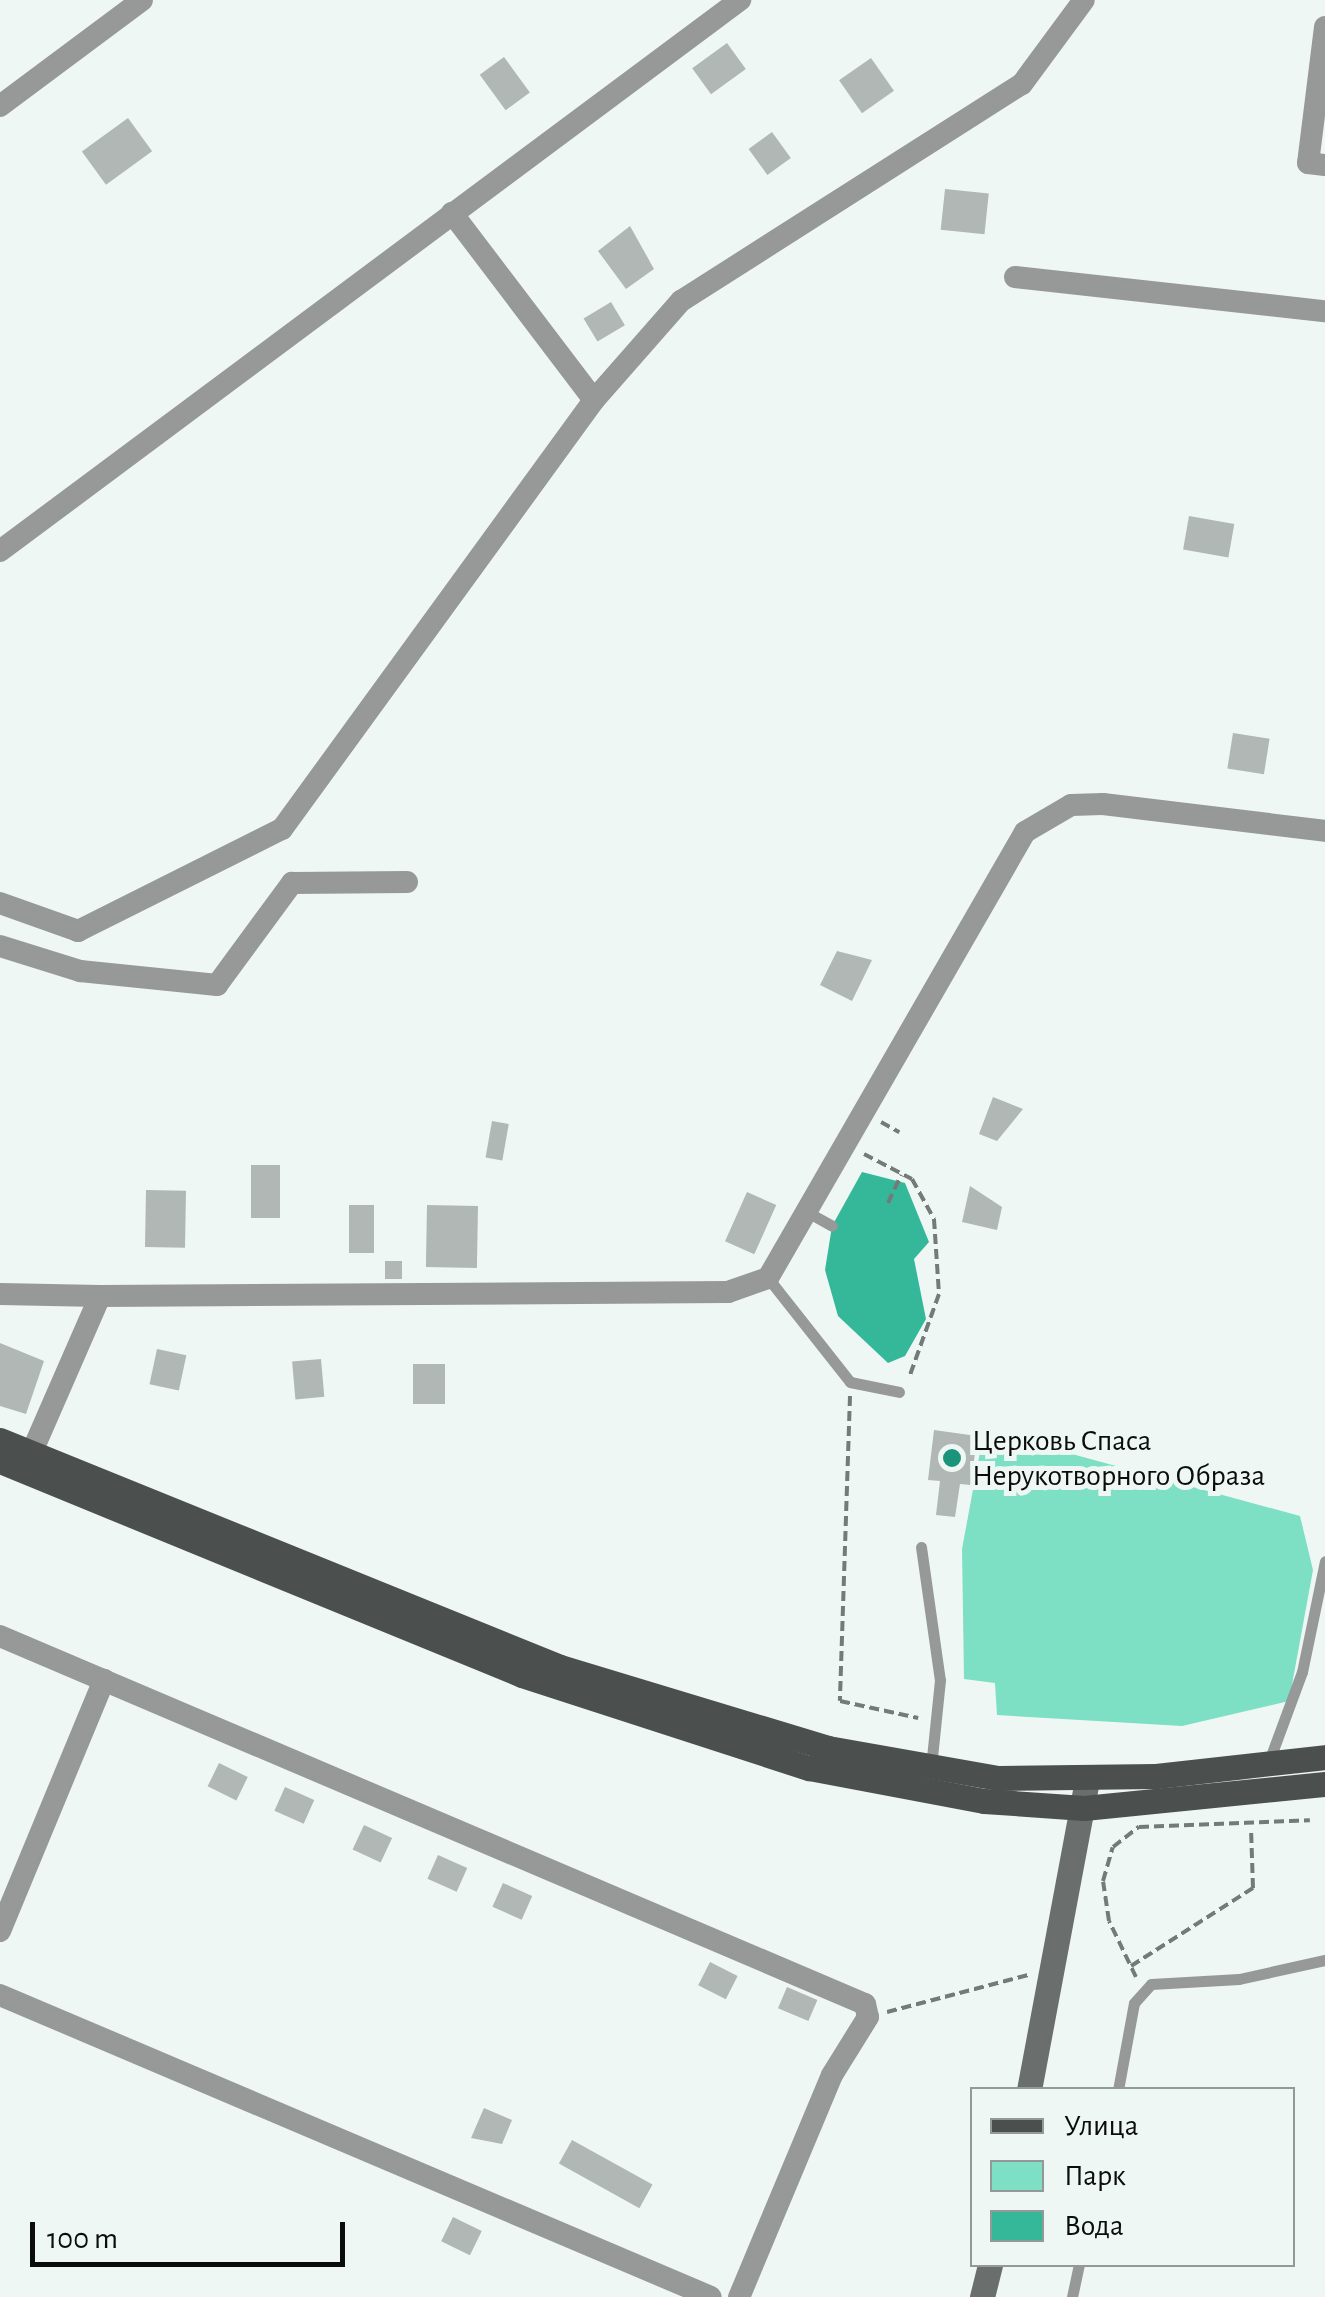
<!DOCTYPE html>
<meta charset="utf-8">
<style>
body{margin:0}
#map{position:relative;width:1325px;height:2297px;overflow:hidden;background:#eff7f4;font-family:"Alegreya Sans",sans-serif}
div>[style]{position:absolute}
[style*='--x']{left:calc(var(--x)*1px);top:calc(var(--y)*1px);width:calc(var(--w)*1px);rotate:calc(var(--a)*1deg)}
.green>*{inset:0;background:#7ddfc4}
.water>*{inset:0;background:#35b89a}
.building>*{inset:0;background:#b0b7b5;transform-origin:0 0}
.path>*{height:4px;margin-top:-2px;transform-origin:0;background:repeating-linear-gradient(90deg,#747a78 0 10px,transparent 0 15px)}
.lane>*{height:11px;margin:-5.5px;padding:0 5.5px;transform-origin:5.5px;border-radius:5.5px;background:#969998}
.street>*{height:22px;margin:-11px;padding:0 11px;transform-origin:11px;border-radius:11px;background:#969998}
.secondary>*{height:25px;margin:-12.5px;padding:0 12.5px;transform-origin:12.5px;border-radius:12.5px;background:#6a6e6d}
.primary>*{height:25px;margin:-12.5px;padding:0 12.5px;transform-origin:12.5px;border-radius:12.5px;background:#4b504e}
.dots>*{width:28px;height:28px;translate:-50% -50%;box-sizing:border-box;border:5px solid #eff7f4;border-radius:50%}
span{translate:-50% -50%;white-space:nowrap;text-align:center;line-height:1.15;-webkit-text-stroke:10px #eff7f4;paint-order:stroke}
.poi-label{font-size:30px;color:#0a0d0c}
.left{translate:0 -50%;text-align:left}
.legend{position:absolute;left:970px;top:2087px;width:325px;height:180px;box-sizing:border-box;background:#eff7f4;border:2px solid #939997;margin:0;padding:12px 18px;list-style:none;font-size:30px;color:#0a0d0c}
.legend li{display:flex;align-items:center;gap:20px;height:50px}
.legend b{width:50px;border:2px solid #939997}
.scale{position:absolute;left:30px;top:2222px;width:315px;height:45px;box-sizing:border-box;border:5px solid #0a0d0c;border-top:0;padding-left:12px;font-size:30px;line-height:35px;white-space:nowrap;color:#0a0d0c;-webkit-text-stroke:8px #eff7f4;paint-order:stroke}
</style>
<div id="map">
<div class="green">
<div style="clip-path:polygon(984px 1430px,1300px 1516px,1313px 1570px,1289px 1701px,1182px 1726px,997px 1715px,995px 1683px,964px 1679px,962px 1549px)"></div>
</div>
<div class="water">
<div style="clip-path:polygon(862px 1172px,905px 1183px,929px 1242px,914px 1259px,926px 1319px,905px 1356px,888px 1363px,838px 1316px,825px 1270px,832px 1226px)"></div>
</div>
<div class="building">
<div style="left:727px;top:43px;width:32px;height:43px;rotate:54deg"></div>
<div style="left:504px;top:57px;width:44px;height:30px;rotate:54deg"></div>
<div style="left:871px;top:58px;width:40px;height:39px;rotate:55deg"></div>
<div style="left:128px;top:118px;width:41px;height:57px;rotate:54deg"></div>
<div style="left:772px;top:132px;width:32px;height:29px;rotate:54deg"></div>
<div style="left:945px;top:189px;width:44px;height:41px;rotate:6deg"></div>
<div style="clip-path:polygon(630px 226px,654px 269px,626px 289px,598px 251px)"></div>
<div style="left:611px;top:302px;width:27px;height:32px;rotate:59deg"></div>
<div style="left:1189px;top:516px;width:46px;height:34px;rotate:10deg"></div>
<div style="left:1233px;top:733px;width:37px;height:36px;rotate:9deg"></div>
<div style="clip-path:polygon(837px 951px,872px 960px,852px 1001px,820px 985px)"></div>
<div style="clip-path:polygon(993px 1097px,1023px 1109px,997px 1141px,979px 1134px)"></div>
<div style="left:492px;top:1121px;width:17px;height:37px;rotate:10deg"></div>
<div style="left:251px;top:1165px;width:29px;height:53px"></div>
<div style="clip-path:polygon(970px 1186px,1002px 1207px,997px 1230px,962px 1222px)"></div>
<div style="left:146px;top:1190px;width:40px;height:57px;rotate:1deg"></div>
<div style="left:747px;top:1192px;width:32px;height:54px;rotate:24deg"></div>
<div style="left:349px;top:1205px;width:25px;height:48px"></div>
<div style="left:427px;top:1205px;width:51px;height:62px;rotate:1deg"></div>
<div style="left:385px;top:1261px;width:17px;height:18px"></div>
<div style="clip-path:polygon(0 1343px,44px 1361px,26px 1414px,0 1406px)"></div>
<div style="left:157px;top:1349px;width:30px;height:36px;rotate:12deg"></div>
<div style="left:321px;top:1359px;width:38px;height:29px;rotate:85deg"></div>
<div style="left:413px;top:1364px;width:32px;height:40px"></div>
<div style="clip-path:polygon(934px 1430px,977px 1436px,971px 1485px,960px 1484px,955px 1517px,936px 1515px,940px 1481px,928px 1480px)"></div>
<div style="left:219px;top:1763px;width:32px;height:26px;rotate:26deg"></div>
<div style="left:285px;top:1787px;width:32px;height:26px;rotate:24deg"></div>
<div style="left:364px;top:1825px;width:31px;height:27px;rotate:25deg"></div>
<div style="left:438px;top:1855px;width:32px;height:26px;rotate:24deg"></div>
<div style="left:503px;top:1883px;width:32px;height:26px;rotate:24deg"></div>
<div style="left:710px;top:1962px;width:31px;height:26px;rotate:27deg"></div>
<div style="left:787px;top:1987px;width:33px;height:23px;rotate:23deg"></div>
<div style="clip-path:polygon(484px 2108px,512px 2120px,502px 2144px,471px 2138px)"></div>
<div style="left:572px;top:2140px;width:92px;height:27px;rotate:29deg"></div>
<div style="left:453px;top:2217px;width:32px;height:27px;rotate:26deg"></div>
</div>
<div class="path">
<div style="--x:881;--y:1122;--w:21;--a:29"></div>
<div style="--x:864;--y:1154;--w:54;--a:27.5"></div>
<div style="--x:912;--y:1179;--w:46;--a:61.2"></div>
<div style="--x:934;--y:1219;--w:75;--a:86.2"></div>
<div style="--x:939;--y:1294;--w:89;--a:109.7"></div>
<div style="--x:888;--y:1203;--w:31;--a:-65"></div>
<div style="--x:850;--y:1396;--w:305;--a:91.9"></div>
<div style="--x:840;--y:1701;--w:80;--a:12.3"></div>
<div style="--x:1131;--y:1966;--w:145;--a:-32.6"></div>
<div style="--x:1253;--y:1888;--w:60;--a:-91.9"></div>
<div style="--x:1136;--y:1977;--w:62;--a:-115.7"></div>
<div style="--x:1109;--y:1921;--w:40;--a:-98.5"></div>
<div style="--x:1103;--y:1881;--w:35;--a:-74"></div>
<div style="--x:1113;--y:1847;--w:33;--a:-38"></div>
<div style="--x:1139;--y:1827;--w:171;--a:-2.3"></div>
<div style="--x:887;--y:2012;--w:146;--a:-14.7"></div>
</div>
<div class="lane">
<div style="--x:809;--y:1213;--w:26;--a:29"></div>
<div style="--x:768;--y:1278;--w:132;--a:51.7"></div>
<div style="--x:850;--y:1382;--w:50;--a:11.5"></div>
<div style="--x:921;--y:1547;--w:134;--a:81.9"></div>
<div style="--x:940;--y:1680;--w:87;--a:95.9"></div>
<div style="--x:1269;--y:1761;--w:95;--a:-69.7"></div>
<div style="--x:1302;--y:1672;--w:113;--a:-78.3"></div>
<div style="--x:1118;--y:2090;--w:88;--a:-79.6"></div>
<div style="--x:1134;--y:2003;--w:25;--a:-48"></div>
<div style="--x:1151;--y:1984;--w:88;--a:-3.3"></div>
<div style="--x:1239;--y:1979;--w:88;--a:-12.5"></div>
<div style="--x:1072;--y:2297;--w:34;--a:-78"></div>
</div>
<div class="street">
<div style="--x:1325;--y:27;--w:137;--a:97.1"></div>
<div style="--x:1308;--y:163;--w:17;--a:7"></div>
<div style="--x:0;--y:106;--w:177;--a:-36.7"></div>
<div style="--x:1015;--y:277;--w:312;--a:6.3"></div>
<div style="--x:594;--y:400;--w:132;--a:-48.7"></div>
<div style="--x:681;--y:301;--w:404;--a:-32.5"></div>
<div style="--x:1022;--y:84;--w:104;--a:-53.6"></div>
<div style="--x:0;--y:551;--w:923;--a:-36.67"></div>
<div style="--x:0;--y:903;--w:83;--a:19.7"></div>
<div style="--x:78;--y:931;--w:228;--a:-26.6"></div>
<div style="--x:282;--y:829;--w:530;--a:-53.97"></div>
<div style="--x:594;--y:400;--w:235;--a:-127.2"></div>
<div style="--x:0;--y:946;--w:84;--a:17.4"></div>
<div style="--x:80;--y:971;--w:138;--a:5.8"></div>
<div style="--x:217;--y:985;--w:127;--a:-53.7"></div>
<div style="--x:292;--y:883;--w:115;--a:-0.5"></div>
<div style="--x:0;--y:1294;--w:100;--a:1.1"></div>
<div style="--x:31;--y:1454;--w:172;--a:-66.4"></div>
<div style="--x:100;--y:1296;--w:628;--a:-0.36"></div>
<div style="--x:728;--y:1292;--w:42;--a:-19.3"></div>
<div style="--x:768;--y:1278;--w:515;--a:-60.05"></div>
<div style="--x:1025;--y:832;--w:53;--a:-30.4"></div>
<div style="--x:1071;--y:805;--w:32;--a:-2"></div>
<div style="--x:1103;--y:804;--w:224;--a:6.9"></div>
<div style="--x:0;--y:1636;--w:940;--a:23.05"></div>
<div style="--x:865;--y:2004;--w:13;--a:77"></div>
<div style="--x:868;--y:2017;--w:68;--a:121.8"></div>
<div style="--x:832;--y:2075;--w:241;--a:112.7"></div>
<div style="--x:0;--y:1931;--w:272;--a:-67.5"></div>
<div style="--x:0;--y:1995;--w:772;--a:23.01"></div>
</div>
<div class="secondary">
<div style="--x:1029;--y:2090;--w:315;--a:-79.4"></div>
<div style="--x:982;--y:2297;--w:34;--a:-76"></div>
</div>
<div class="primary">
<div style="--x:0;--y:1440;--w:604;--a:22.07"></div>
<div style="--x:560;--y:1667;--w:280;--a:16.8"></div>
<div style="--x:828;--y:1748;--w:174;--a:10"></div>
<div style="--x:999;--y:1778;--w:157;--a:-0.7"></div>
<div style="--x:1156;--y:1776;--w:170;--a:-6.4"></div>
<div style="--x:0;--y:1461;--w:564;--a:22.29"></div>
<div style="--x:522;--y:1675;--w:302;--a:18"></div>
<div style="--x:809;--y:1768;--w:178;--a:10.7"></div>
<div style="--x:984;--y:1801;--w:100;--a:4"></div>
<div style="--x:1084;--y:1808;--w:242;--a:-5.7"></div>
</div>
<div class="dots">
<div style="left:952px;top:1458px;background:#1b947b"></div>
</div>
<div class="poi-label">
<span class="left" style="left:972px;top:1458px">Церковь Спаса<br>Нерукотворного Образа</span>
</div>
<ul class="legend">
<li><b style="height:12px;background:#4b504e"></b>Улица</li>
<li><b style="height:28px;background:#7ddfc4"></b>Парк</li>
<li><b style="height:28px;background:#35b89a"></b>Вода</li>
</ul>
<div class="scale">100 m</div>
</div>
